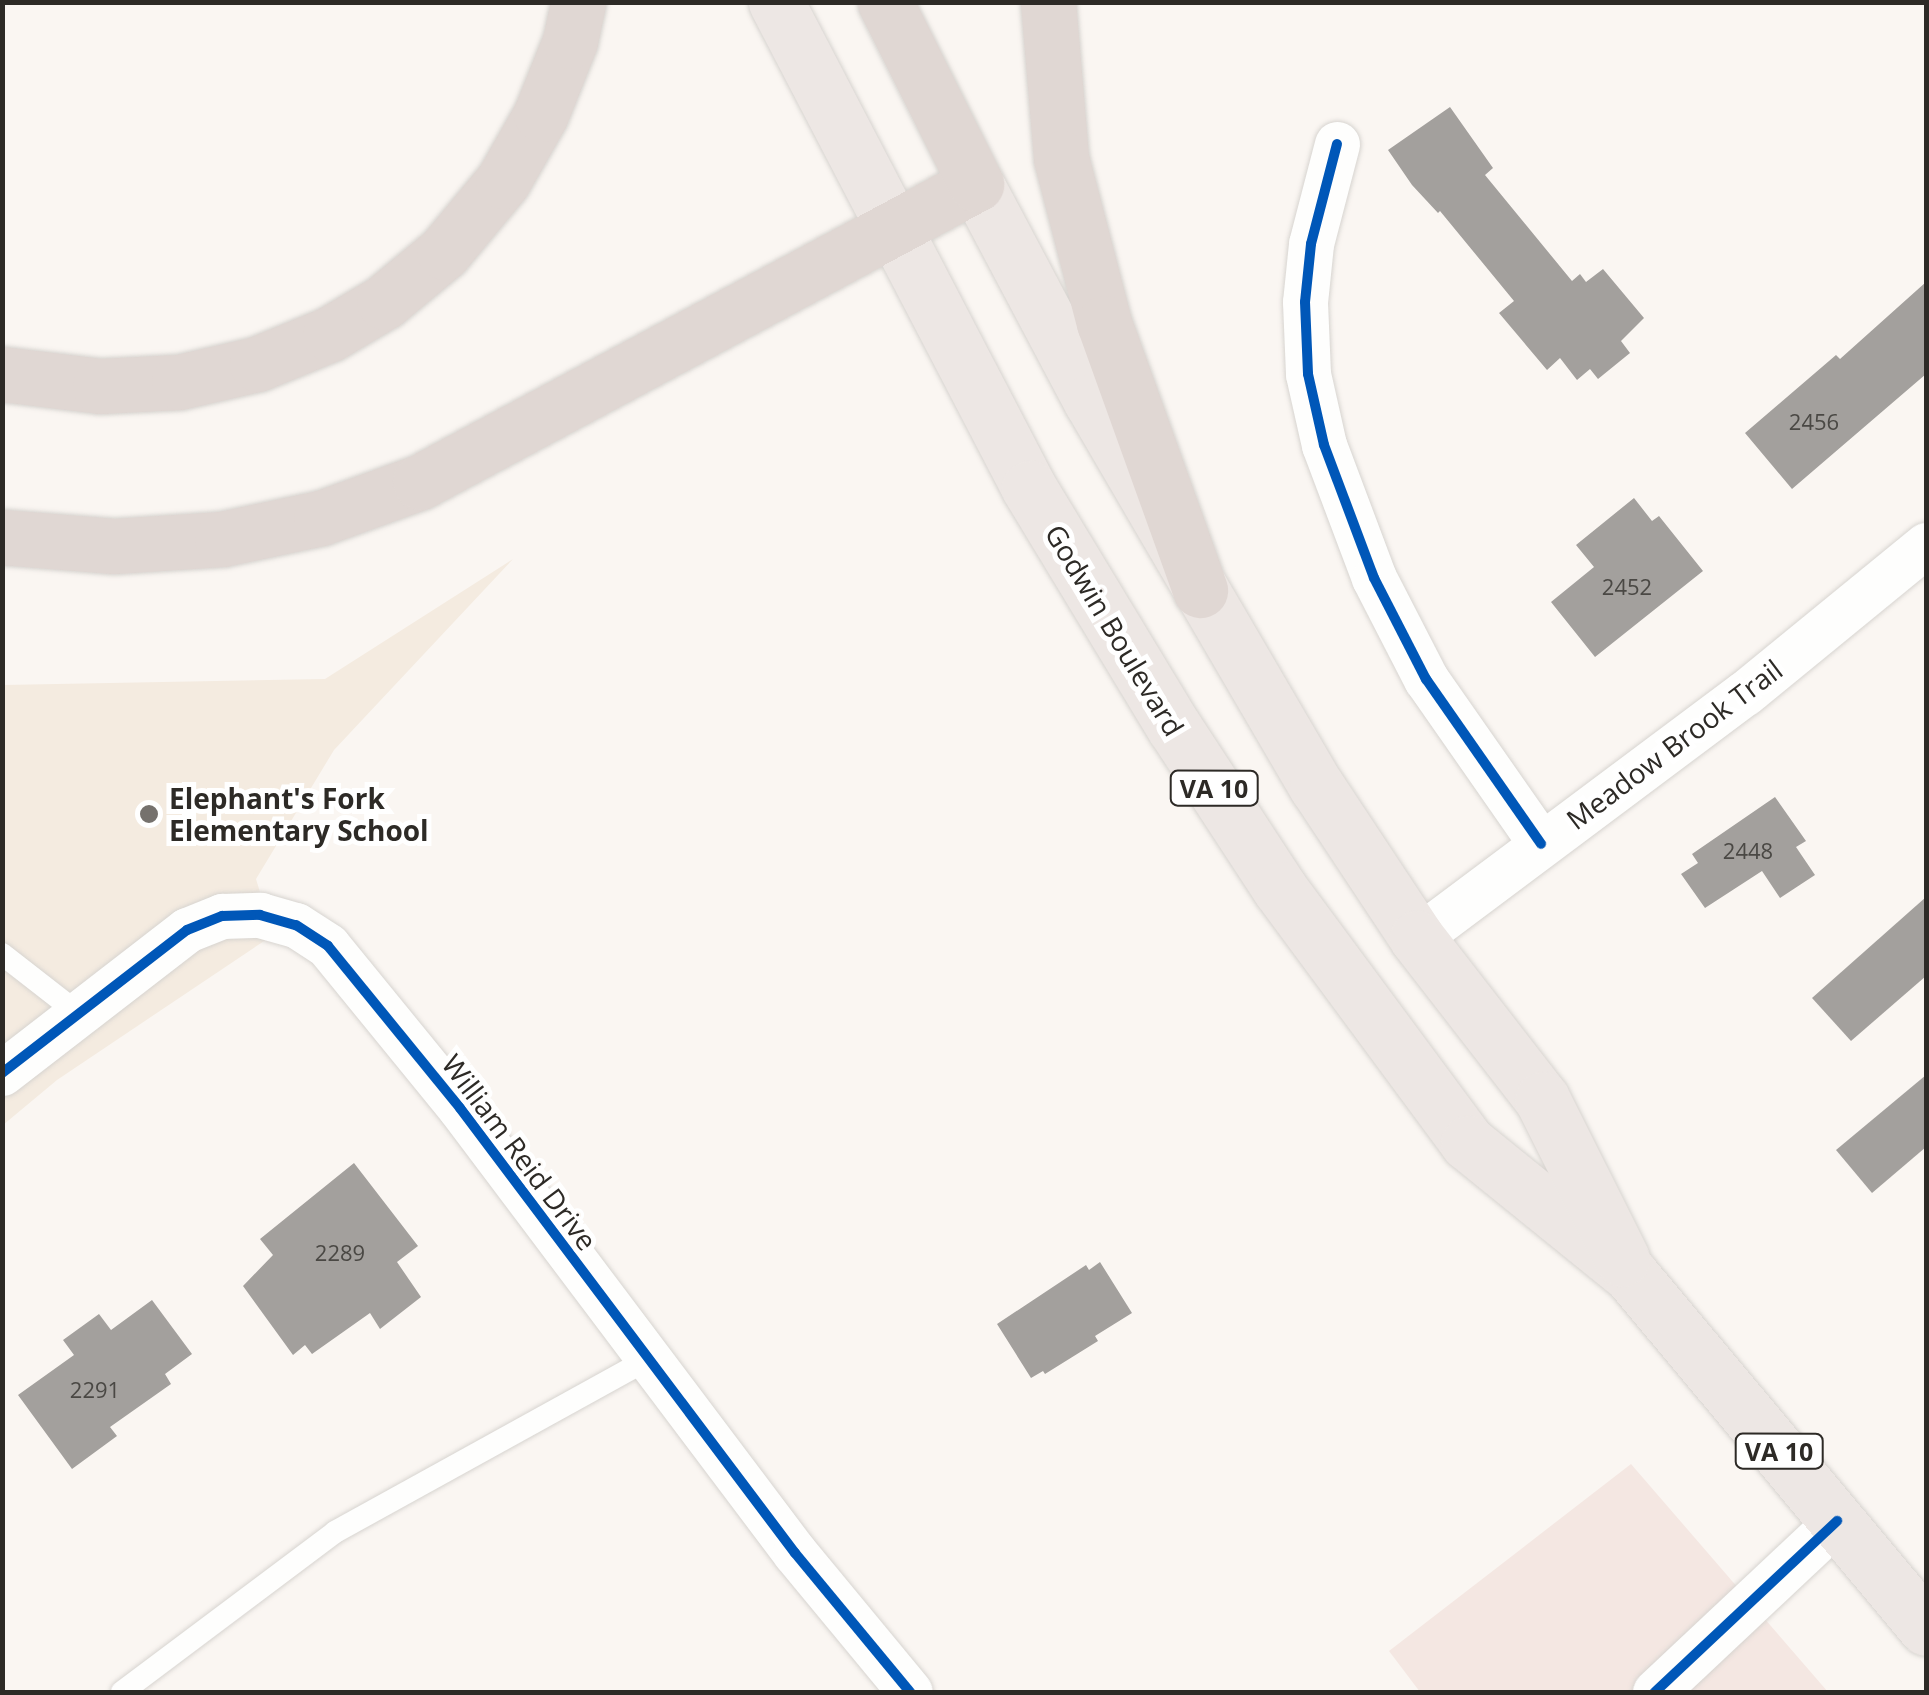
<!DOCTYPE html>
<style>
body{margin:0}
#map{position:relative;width:1929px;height:1695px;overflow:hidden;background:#faf6f2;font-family:"Open Sans",sans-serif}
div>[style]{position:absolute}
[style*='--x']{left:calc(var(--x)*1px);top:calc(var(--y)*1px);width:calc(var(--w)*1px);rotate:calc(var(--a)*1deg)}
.commercial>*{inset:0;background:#f4e7e2}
.built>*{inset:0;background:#f4ebe0}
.building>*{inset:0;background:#a3a09d}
.roads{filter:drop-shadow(0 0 2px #d7d4d0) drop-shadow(0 0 2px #d7d4d0)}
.lane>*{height:22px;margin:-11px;padding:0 11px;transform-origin:11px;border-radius:11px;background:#fefefd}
.street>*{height:45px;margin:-22.5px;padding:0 22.5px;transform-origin:22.5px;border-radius:22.5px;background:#fefefd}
.primary>*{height:55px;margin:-27.5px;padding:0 27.5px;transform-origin:27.5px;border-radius:27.5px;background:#ede7e4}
.highway>*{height:55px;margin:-27.5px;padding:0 27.5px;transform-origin:27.5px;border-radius:27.5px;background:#e0d7d3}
.cycleway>*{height:10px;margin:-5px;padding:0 5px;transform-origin:5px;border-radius:5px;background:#0057b8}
.dots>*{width:28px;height:28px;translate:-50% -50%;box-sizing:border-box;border:5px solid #fff;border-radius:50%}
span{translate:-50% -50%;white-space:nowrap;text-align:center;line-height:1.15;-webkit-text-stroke:10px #fff;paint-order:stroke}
.number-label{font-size:22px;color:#4a4844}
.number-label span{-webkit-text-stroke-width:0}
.shield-label span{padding:2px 8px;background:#fff;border:2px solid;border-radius:8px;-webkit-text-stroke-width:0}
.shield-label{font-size:25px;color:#2d2a26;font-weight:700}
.street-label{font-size:28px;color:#2d2a26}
.poi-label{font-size:28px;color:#2d2a26;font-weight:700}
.left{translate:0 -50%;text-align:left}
.frame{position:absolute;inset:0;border:5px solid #2d2a26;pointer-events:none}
</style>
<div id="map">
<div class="commercial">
<div style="clip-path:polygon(1631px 1464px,1828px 1692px,1420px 1692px,1389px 1651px)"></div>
</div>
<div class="built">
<div style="clip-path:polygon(513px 559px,334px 750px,256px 879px,273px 935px,57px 1080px,3px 1125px,3px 685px,325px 679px)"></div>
</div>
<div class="building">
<div style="clip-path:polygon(1450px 107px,1493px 168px,1485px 175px,1572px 281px,1580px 274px,1586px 282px,1603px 269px,1644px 318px,1621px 341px,1630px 353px,1598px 379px,1590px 369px,1577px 380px,1560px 358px,1547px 370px,1499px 313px,1514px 301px,1440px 211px,1438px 213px,1412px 185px,1388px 150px)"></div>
<div style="clip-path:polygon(1926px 282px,1926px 374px,1792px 489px,1745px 433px,1836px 355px,1840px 359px)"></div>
<div style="clip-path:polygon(1634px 498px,1652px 521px,1659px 516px,1703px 571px,1595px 657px,1551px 602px,1594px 567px,1576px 545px)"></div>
<div style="clip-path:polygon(1775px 797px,1806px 841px,1796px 847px,1815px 875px,1780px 898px,1762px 871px,1705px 908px,1681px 874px,1698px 863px,1692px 854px)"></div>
<div style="clip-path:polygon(1926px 897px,1926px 976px,1851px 1041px,1812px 998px)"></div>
<div style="clip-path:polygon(1926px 1075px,1926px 1147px,1872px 1193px,1836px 1150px)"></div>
<div style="clip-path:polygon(354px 1163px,418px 1246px,397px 1262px,421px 1297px,380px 1329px,370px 1313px,312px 1354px,305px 1345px,293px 1355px,243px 1286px,273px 1255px,260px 1239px)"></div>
<div style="clip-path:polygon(1100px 1262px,1132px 1313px,1095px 1336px,1098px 1341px,1045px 1374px,1043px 1371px,1031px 1378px,997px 1324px,1086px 1265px,1089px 1270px)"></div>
<div style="clip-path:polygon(152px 1300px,192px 1354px,165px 1374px,171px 1384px,110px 1427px,117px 1436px,72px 1469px,18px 1395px,74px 1355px,63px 1340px,99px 1314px,111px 1330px)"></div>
</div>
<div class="roads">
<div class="lane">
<div style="--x:2;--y:954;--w:98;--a:37.9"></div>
<div style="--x:122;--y:1692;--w:266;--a:-36.9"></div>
<div style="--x:335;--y:1532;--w:359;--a:-28.9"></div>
</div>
<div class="street">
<div style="--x:1337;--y:144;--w:103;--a:104.6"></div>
<div style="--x:1311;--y:244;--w:58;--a:95.9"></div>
<div style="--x:1305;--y:302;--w:72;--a:87.6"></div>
<div style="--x:1308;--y:374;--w:73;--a:77.3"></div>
<div style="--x:1324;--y:445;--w:142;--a:69.4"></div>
<div style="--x:1374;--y:578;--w:114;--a:62.8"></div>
<div style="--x:1426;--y:679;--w:201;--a:55.1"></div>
<div style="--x:1417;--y:938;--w:409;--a:-36.8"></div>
<div style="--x:1745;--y:693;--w:234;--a:-39.3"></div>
<div style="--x:2;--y:1073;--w:234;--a:-37.7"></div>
<div style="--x:187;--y:930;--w:38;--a:-22"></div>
<div style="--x:222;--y:916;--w:38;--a:-2"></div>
<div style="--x:260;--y:915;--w:37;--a:16"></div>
<div style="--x:296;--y:925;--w:38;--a:33"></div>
<div style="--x:328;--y:946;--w:209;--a:50.8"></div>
<div style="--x:460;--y:1108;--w:557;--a:53.03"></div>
<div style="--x:795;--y:1553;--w:180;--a:50.4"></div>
<div style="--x:1655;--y:1692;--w:250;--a:-43.2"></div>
</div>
<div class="primary">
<div style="--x:776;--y:2;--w:548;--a:62.5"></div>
<div style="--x:1029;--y:488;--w:280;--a:58.8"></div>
<div style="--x:1174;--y:727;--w:194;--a:56.8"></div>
<div style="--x:1280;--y:889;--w:316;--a:53.5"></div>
<div style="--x:1468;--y:1143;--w:210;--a:39"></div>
<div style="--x:1631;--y:1275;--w:460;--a:50.1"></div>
<div style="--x:976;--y:184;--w:246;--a:62.1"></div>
<div style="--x:1091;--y:401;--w:447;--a:59.7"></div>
<div style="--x:1317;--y:787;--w:181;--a:56.5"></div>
<div style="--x:1417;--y:938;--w:204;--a:52.2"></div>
<div style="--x:1542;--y:1099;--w:179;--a:63.4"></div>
</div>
<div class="highway">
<div style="--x:1048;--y:2;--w:157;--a:85.2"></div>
<div style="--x:1061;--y:158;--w:171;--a:75.4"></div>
<div style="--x:1104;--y:323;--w:284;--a:70.2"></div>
<div style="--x:2;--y:374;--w:99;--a:7"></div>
<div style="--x:100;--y:386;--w:79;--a:-2.9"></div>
<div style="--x:179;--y:382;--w:80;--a:-13"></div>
<div style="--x:257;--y:364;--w:79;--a:-22.3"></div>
<div style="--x:330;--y:334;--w:63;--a:-30.7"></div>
<div style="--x:384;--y:302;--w:78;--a:-39.8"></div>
<div style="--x:444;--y:252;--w:92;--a:-50.3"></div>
<div style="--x:503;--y:181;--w:77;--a:-60.4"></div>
<div style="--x:541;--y:114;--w:79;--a:-68.3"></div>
<div style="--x:570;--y:41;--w:40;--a:-78"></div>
<div style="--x:2;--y:537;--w:112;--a:4.6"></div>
<div style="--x:114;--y:546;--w:108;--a:-3.7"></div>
<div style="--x:222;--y:539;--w:101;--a:-12"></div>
<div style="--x:321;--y:518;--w:105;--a:-20"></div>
<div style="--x:420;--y:482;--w:631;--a:-28.19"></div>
<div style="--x:976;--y:184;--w:203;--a:-116.6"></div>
</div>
</div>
<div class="cycleway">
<div style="--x:1337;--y:144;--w:103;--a:104.6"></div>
<div style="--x:1311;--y:244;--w:58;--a:95.9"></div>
<div style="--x:1305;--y:302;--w:72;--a:87.6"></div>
<div style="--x:1308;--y:374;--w:73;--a:77.3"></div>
<div style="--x:1324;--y:445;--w:142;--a:69.4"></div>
<div style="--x:1374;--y:578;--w:114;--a:62.8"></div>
<div style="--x:1426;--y:679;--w:201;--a:55.1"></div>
<div style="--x:2;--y:1073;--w:234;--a:-37.7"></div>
<div style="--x:187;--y:930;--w:38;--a:-22"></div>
<div style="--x:222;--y:916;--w:38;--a:-2"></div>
<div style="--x:260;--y:915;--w:37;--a:16"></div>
<div style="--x:296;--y:925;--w:38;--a:33"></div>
<div style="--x:328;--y:946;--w:209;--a:50.8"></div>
<div style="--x:460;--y:1108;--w:557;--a:53.03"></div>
<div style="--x:795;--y:1553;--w:180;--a:50.4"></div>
<div style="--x:1655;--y:1692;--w:250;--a:-43.2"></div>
</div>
<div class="dots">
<div style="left:149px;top:814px;background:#75716d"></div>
</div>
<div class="number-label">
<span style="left:1814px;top:422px">2456</span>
<span style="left:1627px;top:587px">2452</span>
<span style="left:1748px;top:851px">2448</span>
<span style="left:340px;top:1253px">2289</span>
<span style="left:95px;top:1390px">2291</span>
</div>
<div class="shield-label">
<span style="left:1214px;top:788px">VA 10</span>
<span style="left:1779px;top:1451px">VA 10</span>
</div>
<div class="street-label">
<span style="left:1115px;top:630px;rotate:59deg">Godwin Boulevard</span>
<span style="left:1674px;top:744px;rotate:-37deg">Meadow Brook Trail</span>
<span style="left:520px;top:1152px;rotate:53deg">William Reid Drive</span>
</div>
<div class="poi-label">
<span class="left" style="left:169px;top:814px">Elephant's Fork<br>Elementary School</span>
</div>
<div class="frame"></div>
</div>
